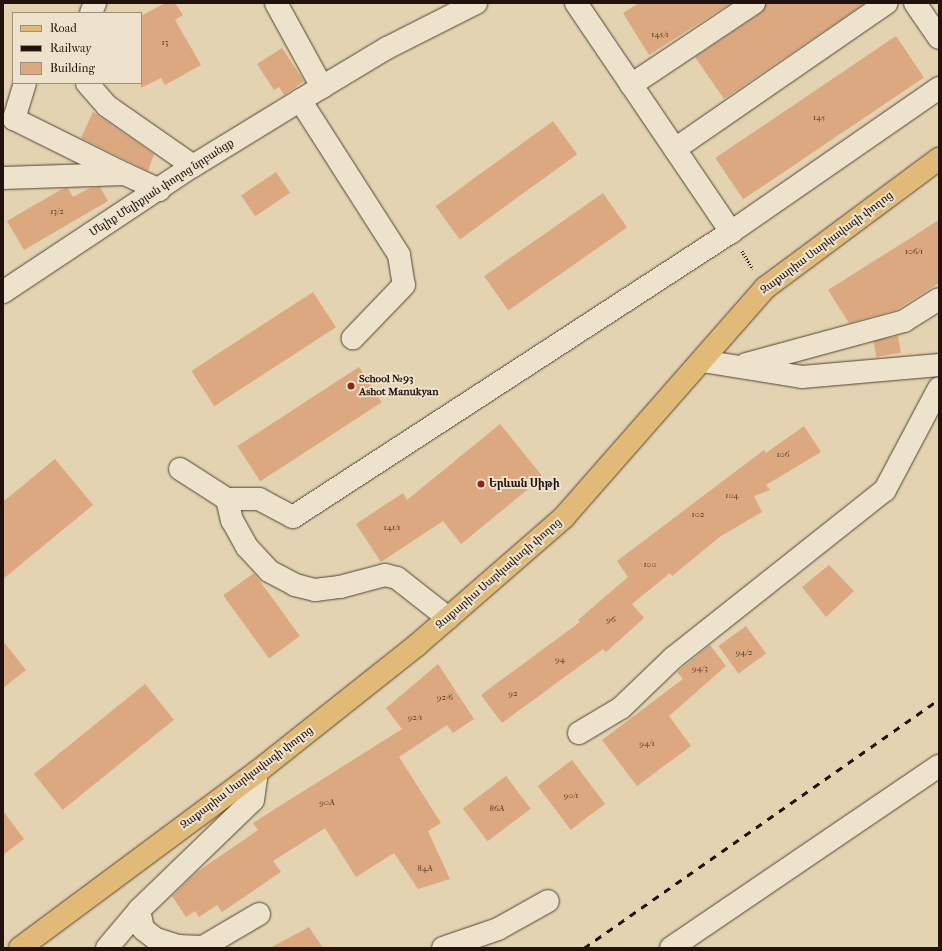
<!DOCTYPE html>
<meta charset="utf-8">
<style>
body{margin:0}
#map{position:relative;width:942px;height:951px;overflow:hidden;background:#e3d3b0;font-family:"IM FELL French Canon","Noto Serif Armenian",serif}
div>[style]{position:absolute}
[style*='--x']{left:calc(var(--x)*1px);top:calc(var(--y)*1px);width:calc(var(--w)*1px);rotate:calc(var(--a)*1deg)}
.building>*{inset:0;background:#dca87f;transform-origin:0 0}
.path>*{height:2.5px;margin-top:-1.25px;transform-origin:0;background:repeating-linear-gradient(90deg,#23120b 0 1px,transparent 0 3px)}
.roads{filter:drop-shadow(0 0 1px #534234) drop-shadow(0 0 1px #534234)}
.minor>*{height:22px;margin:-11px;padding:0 11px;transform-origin:11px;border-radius:11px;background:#ede2cc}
.major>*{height:22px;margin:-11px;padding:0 11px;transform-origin:11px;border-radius:11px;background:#e2ba78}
.rail>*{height:3px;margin-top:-1.5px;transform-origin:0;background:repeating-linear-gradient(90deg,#23120b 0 7px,transparent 0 14px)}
.dots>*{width:11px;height:11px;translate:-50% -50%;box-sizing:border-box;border:2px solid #ede2cc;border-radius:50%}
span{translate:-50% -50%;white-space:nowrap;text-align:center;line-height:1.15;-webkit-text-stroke:4px #ede2cc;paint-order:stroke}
.number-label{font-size:9px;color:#513828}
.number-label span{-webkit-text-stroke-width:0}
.street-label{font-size:11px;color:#23120b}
.poi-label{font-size:11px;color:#23120b;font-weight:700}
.left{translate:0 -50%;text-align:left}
.frame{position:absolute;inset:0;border:4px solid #23120b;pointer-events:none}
.legend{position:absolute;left:12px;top:12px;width:130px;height:72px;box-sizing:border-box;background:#ede2cc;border:1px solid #9c8f7f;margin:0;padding:5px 7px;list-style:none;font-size:12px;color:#23120b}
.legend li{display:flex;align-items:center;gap:8px;height:20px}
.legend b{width:20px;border:1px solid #9c8f7f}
</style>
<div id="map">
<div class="building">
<div style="clip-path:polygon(165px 3px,175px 3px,183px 15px,175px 20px,201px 65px,165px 85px,161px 78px,141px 88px,141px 16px)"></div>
<div style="clip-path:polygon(639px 3px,731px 3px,649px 55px,623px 13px)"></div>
<div style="clip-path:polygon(766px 3px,865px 3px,724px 99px,695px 57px,761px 13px)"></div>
<div style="left:896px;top:36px;width:50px;height:218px;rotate:56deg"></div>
<div style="clip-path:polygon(282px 48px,304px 81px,284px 95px,279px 87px,274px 90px,257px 64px)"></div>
<div style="clip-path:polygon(93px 112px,154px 154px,148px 171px,81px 138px)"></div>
<div style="left:553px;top:121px;width:41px;height:145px;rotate:54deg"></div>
<div style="left:276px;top:172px;width:25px;height:42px;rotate:56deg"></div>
<div style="clip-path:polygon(100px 187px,108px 201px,24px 250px,7px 221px,62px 189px,68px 188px,73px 197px,90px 188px)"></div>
<div style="left:603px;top:193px;width:42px;height:145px;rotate:55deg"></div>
<div style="clip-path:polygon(939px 220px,939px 283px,896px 310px,849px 323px,828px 290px)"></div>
<div style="left:313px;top:292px;width:42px;height:145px;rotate:57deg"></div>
<div style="left:898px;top:336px;width:17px;height:25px;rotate:80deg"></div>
<div style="left:359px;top:367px;width:42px;height:145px;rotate:57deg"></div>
<div style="clip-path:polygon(500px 424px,543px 477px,461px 544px,443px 521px,381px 562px,356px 524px,403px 493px,407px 500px)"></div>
<div style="clip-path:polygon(804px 426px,821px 452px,766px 485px,770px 490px,754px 496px,762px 512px,721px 536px,672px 576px,670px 573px,632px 604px,644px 618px,606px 652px,603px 649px,502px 723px,481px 695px,580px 622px,578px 620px,628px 577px,617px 561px,764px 450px,766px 453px)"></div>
<div style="clip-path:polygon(55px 459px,93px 505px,3px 579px,3px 502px)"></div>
<div style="clip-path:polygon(829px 565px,854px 591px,826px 617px,802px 587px)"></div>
<div style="left:254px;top:573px;width:78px;height:38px;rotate:54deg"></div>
<div style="left:746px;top:626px;width:34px;height:34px;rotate:54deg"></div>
<div style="clip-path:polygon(3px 641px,26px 670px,3px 688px)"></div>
<div style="clip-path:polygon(710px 645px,726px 666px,669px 716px,691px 746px,637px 786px,602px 740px,683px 679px,677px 672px)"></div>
<div style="clip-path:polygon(438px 664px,474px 719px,453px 733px,447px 725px,399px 757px,441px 823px,428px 831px,450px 879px,418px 889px,394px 853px,356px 877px,325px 828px,273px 861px,281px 872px,222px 912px,217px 905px,199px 917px,195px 911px,186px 917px,172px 896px,197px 872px,258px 830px,253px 823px,402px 729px,386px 708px)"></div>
<div style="left:145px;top:684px;width:46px;height:143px;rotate:51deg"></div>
<div style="left:572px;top:760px;width:55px;height:43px;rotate:53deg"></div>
<div style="left:506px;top:776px;width:41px;height:54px;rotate:53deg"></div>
<div style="clip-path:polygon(3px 811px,24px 839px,3px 855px)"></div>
<div style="clip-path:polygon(309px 927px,323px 948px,270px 948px)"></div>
</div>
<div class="path">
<div style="--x:742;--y:251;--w:21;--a:59"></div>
</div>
<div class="roads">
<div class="minor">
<div style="--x:276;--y:3;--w:96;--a:61.3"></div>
<div style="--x:576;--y:3;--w:277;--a:55.9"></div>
<div style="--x:915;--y:3;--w:42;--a:55.6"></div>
<div style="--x:91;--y:13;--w:11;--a:-68"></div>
<div style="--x:25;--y:83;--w:38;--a:107"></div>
<div style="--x:14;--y:119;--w:124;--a:26.4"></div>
<div style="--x:87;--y:83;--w:30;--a:49"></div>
<div style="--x:107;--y:106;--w:105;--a:34.9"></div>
<div style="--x:631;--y:85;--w:148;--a:-33.7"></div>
<div style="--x:300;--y:100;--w:184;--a:57.4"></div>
<div style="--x:399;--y:255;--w:30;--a:81"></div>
<div style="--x:404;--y:285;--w:74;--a:133.9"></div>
<div style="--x:675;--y:149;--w:257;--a:-34.6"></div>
<div style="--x:3;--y:178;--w:122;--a:-1.9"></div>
<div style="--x:125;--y:174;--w:38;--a:25"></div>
<div style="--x:3;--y:292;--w:228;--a:-33.6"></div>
<div style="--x:193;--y:166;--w:151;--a:-31.5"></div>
<div style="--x:322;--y:87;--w:76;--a:-31"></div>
<div style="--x:387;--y:48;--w:100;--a:-26.8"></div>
<div style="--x:702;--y:361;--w:101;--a:9.1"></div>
<div style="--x:802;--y:377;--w:138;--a:-5"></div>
<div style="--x:746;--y:364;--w:164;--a:-15.2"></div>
<div style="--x:904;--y:321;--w:41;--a:-32.2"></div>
<div style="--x:180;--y:469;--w:56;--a:32.6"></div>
<div style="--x:227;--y:499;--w:32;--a:0"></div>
<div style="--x:259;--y:499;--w:38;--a:28"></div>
<div style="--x:293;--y:517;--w:523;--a:-33.05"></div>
<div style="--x:731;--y:232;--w:253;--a:-34.7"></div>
<div style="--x:227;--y:499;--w:22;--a:77"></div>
<div style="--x:232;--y:520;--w:31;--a:61"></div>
<div style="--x:247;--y:547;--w:33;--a:47"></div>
<div style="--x:269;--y:571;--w:30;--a:28"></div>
<div style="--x:295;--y:585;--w:21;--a:14"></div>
<div style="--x:315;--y:590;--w:25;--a:-7"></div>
<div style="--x:340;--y:587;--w:47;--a:-14.9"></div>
<div style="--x:385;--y:575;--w:12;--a:14"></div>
<div style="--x:397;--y:578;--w:65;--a:38.1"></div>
<div style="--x:579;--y:733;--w:49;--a:-30.8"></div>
<div style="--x:621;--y:708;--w:72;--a:-43.9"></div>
<div style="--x:673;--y:658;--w:270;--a:-38.4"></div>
<div style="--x:885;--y:490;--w:115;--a:-62.1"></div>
<div style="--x:139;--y:910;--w:19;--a:78"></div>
<div style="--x:143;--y:929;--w:16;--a:38"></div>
<div style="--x:156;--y:939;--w:22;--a:18"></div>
<div style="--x:177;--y:946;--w:26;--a:2"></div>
<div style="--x:203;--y:947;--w:65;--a:-30.5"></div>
<div style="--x:107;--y:948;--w:50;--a:-49.9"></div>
<div style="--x:139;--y:910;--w:158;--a:-44"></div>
<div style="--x:253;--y:800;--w:28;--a:-82"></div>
<div style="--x:443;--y:948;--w:58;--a:-19.1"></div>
<div style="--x:498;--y:929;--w:57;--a:-29.2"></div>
<div style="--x:671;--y:948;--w:324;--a:-34.2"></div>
</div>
<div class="major">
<div style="--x:20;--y:948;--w:295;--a:-36.6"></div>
<div style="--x:257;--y:772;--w:204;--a:-38.4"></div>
<div style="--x:417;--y:645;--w:195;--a:-41"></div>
<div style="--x:564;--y:517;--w:305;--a:-48.7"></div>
<div style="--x:765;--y:288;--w:217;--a:-36.6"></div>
</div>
</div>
<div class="rail">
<div style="--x:584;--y:948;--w:434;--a:-35"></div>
</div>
<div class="dots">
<div style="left:351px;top:386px;background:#8f2418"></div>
<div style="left:481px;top:484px;background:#8f2418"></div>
</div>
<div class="number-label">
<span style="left:660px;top:34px">145/1</span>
<span style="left:165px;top:42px">13</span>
<span style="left:819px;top:117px">145</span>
<span style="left:57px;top:211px">13/2</span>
<span style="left:914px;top:251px">106/1</span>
<span style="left:783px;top:454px">106</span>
<span style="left:732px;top:495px">104</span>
<span style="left:698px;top:514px">102</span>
<span style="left:392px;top:527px">141/1</span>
<span style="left:650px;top:564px">100</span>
<span style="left:611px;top:619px">96</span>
<span style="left:744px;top:652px">94/2</span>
<span style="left:560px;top:659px">94</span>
<span style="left:700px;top:668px">94/3</span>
<span style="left:513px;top:693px">92</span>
<span style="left:445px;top:697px">92/6</span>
<span style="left:415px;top:717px">92/1</span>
<span style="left:647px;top:743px">94/1</span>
<span style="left:571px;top:795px">90/1</span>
<span style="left:327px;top:802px">90A</span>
<span style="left:497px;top:808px">86A</span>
<span style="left:425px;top:868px">84A</span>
</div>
<div class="street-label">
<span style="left:162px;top:188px;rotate:-33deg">Մելիք Մելիքյան փողոց նրբանցք</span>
<span style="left:827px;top:243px;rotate:-37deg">Զաքարիա Սարկավագի փողոց</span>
<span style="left:499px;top:574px;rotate:-41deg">Զաքարիա Սարկավագի փողոց</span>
<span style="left:247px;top:778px;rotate:-37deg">Զաքարիա Սարկավագի փողոց</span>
</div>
<div class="poi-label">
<span class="left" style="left:359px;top:386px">School №93<br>Ashot Manukyan</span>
<span class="left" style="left:489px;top:484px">Երևան Սիթի</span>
</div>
<div class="frame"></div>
<ul class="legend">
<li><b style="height:5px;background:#e2ba78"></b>Road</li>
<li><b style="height:5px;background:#23120b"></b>Railway</li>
<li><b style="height:11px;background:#dca87f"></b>Building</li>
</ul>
</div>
